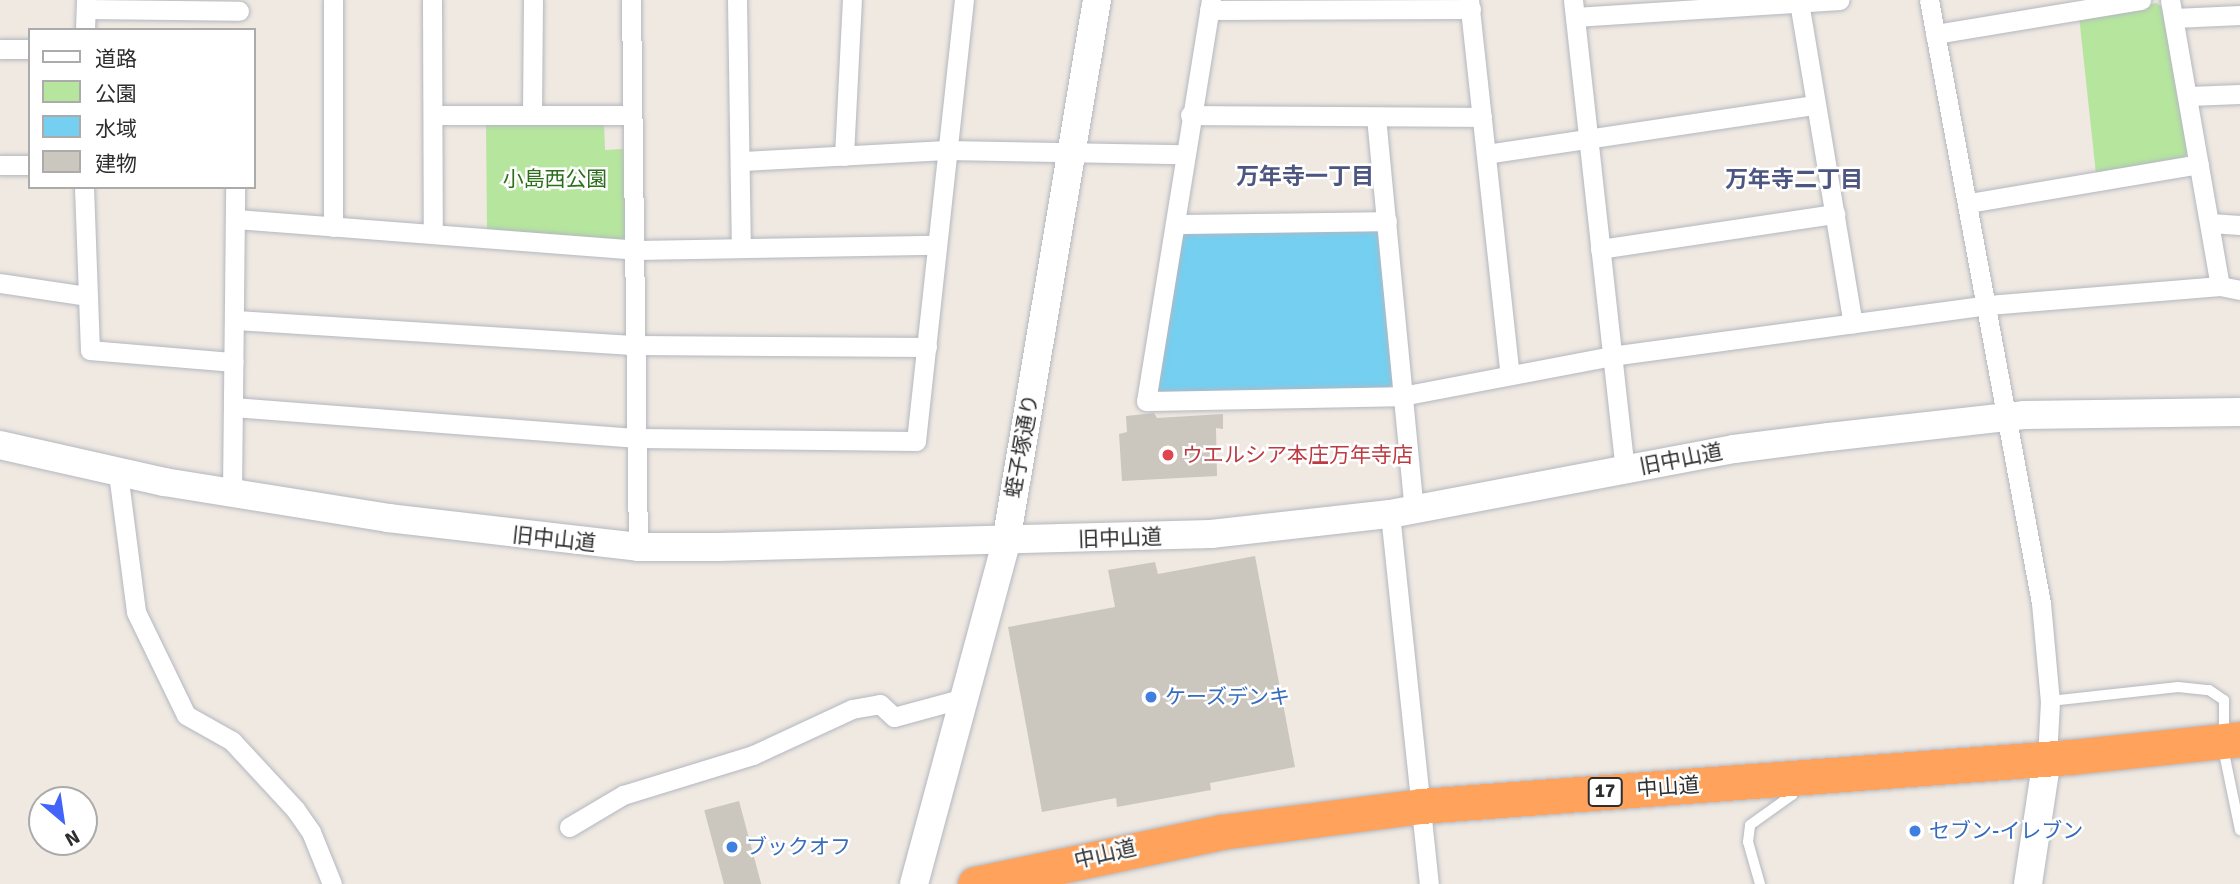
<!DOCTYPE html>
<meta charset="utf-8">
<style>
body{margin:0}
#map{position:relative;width:2240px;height:884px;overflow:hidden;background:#efe9e1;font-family:Signika,"Noto Sans JP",sans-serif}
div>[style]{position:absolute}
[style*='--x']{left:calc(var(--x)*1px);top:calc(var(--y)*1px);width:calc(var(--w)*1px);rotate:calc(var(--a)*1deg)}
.green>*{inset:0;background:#b6e59e}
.water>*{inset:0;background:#75cff0}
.building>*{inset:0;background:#cbc7bf;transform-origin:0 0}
.roads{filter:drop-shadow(0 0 2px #b4b7c1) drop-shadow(0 0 2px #b4b7c1)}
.lane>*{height:10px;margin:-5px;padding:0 5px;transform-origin:5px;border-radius:5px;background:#fff}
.street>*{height:19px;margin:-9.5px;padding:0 9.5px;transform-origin:9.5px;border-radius:9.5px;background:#fff}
.secondary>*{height:28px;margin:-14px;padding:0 14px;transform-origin:14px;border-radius:14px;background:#fff}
.highway>*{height:35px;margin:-17.5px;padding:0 17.5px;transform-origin:17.5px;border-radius:17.5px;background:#ffa35c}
.dots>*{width:19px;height:19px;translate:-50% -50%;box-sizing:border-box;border:4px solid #fff;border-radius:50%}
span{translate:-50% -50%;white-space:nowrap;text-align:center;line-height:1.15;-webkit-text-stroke:5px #fff;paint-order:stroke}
.shield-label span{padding:2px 5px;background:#fff;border:2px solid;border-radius:5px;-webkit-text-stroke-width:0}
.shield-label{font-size:19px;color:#2e2e2e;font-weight:700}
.park-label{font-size:21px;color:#2c6e1b}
.street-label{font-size:21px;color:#2e2e2e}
.health-label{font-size:21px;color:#be3a42}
.left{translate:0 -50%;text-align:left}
.shop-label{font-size:21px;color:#366cbe}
.neighbourhood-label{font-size:23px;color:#4d5680;font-weight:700}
.legend{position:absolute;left:28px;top:28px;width:228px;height:161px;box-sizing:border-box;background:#fff;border:2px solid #ababab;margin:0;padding:9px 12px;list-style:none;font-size:21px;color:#2e2e2e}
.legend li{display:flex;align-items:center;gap:14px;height:35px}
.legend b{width:35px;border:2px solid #ababab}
.north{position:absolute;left:28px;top:786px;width:70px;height:70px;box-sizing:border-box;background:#fff;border:2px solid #ababab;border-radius:50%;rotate:151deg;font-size:19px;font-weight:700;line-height:28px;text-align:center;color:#2e2e2e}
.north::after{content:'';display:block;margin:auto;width:24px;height:32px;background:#4264fb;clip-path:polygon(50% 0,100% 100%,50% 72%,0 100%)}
</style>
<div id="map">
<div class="green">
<div style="clip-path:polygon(2157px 3px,2169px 14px,2190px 150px,2182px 160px,2096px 174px,2079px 16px)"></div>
<div style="clip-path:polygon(486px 122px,604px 122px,605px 150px,623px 149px,627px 236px,617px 243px,487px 230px)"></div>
</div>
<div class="water">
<div style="clip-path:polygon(1193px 228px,1375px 228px,1380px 236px,1395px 382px,1389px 388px,1163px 394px,1156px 388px,1181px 238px)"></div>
</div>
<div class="building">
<div style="clip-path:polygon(1154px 413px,1157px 418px,1223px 414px,1223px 429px,1216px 428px,1217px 476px,1122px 481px,1119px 434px,1127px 432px,1126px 416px)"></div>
<div style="clip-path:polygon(1255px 556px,1295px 767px,1210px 783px,1211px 790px,1117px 807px,1116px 798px,1042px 812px,1008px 627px,1115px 607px,1108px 570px,1155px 562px,1158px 574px)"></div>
<div style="left:739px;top:801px;width:86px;height:36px;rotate:75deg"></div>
</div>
<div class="roads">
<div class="lane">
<div style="--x:2050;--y:701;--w:129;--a:-6.2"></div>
<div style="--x:2178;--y:687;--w:31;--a:6"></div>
<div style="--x:2209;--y:690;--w:18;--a:34"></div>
<div style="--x:2224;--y:700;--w:33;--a:90"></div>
<div style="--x:2223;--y:748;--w:84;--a:78.3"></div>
<div style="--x:1760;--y:884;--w:44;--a:-105.9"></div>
<div style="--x:1748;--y:842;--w:17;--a:-83"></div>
<div style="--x:1750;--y:825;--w:52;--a:-35.5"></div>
<div style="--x:1792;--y:795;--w:10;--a:-84"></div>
</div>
<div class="street">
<div style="--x:333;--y:0;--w:227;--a:90"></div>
<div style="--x:432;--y:0;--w:234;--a:89.8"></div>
<div style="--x:631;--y:0;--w:547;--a:89.27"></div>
<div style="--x:737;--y:0;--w:248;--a:89.1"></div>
<div style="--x:1211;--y:0;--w:406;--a:99.2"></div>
<div style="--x:1146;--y:401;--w:256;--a:-1.1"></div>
<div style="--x:1402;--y:396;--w:213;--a:-10.8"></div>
<div style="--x:1611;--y:356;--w:380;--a:-7.7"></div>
<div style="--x:1988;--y:305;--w:233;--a:-4.7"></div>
<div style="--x:2220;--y:286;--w:20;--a:11"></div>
<div style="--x:1469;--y:0;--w:377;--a:83.8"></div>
<div style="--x:1573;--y:0;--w:473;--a:83.7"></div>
<div style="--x:1929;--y:0;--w:613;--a:79.48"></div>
<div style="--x:2041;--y:603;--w:98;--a:84.8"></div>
<div style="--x:2050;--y:701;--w:58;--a:93"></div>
<div style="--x:2170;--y:0;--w:290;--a:80.1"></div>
<div style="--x:1799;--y:2;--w:326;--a:80.5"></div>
<div style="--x:86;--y:9;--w:153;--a:0.7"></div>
<div style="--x:1209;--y:10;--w:262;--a:-0.2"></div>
<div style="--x:1575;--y:17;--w:265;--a:-3.7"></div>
<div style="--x:2174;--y:18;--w:66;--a:-2.6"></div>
<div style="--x:85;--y:30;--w:30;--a:-88"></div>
<div style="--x:1935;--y:34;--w:209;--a:-9.4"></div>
<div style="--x:0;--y:49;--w:30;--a:0"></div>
<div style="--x:2189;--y:96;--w:51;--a:-2.2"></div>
<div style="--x:532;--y:114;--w:114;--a:-89.5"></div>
<div style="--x:434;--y:115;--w:198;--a:0"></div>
<div style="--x:1190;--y:115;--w:292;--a:0.4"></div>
<div style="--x:1376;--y:117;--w:395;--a:84.5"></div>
<div style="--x:1486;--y:154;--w:333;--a:-8.5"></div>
<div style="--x:844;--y:156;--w:156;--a:-87.1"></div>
<div style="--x:743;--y:161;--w:203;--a:-3.1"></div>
<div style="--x:946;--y:150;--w:237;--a:1"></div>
<div style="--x:0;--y:165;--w:30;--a:0"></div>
<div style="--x:84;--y:187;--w:163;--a:87.9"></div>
<div style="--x:90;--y:350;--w:144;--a:4.8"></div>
<div style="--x:1969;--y:203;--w:233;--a:-9.6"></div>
<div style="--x:236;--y:219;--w:401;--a:4.4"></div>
<div style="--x:636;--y:250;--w:300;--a:-1"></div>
<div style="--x:2210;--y:223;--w:30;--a:4"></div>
<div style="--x:1175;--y:224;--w:212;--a:-0.8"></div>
<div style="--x:1600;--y:249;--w:238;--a:-8.5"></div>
<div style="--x:0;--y:283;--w:88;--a:8.5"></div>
<div style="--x:236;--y:320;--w:401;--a:3.6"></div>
<div style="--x:636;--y:345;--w:291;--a:0.4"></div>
<div style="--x:233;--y:407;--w:406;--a:4.4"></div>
<div style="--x:638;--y:438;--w:278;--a:0.6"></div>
<div style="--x:916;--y:441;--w:444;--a:-83.8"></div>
<div style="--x:118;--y:473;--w:140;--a:82.6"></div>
<div style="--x:136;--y:612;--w:114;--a:64.1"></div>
<div style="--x:186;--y:715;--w:53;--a:29.5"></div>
<div style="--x:232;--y:741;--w:93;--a:47.2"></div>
<div style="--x:295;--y:809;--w:28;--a:55"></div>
<div style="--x:311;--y:832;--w:56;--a:68"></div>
<div style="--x:232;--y:492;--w:305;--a:-89.4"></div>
<div style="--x:1390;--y:514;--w:372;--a:84"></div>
<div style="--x:569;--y:827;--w:63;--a:-30.7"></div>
<div style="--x:623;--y:795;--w:136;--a:-17.1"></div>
<div style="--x:753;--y:755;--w:109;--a:-24.9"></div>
<div style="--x:852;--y:709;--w:28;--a:-10"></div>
<div style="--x:880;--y:704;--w:19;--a:43"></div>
<div style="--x:894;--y:717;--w:73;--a:-15.2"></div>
</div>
<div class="secondary">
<div style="--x:0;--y:445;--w:168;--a:12.7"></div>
<div style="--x:164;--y:482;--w:227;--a:9.1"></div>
<div style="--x:388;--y:518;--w:252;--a:6.6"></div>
<div style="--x:638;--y:547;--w:80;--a:0"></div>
<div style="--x:718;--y:547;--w:493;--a:-1.5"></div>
<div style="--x:1211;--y:534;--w:180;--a:-6.4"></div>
<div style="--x:1390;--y:514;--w:350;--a:-10.7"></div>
<div style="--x:1734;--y:449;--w:96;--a:-7.2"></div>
<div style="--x:1829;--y:437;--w:196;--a:-6.4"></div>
<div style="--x:2024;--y:415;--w:216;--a:-0.8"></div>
<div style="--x:914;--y:884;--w:354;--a:-74.9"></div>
<div style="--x:1006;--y:542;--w:550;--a:-80.47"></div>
<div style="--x:2028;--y:884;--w:126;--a:-81.4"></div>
</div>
<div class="highway">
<div style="--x:975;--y:884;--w:251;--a:-11.9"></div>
<div style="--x:1221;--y:832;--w:202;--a:-7.4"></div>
<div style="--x:1421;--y:806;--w:651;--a:-4.32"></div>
<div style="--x:2070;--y:757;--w:171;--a:-6"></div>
</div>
</div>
<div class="dots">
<div style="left:1168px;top:455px;background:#e0444e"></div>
<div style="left:1151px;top:697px;background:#3f7fe0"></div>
<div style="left:1915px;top:831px;background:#3f7fe0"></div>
<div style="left:732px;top:847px;background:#3f7fe0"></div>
</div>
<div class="shield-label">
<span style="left:1605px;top:792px">17</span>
</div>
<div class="park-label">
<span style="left:555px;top:179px">小島西公園</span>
</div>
<div class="street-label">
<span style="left:1022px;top:446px;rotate:-80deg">蛭子塚通り</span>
<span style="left:1681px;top:459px;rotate:-11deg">旧中山道</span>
<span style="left:1120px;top:538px;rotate:-2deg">旧中山道</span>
<span style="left:554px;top:539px;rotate:6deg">旧中山道</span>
<span style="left:1668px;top:787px;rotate:-4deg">中山道</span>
<span style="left:1105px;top:854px;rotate:-13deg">中山道</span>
</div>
<div class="health-label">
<span class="left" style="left:1182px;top:455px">ウエルシア本庄万年寺店</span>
</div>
<div class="shop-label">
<span class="left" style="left:1165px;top:697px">ケーズデンキ</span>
<span class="left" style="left:1929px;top:831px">セブン-イレブン</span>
<span class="left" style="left:746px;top:847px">ブックオフ</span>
</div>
<div class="neighbourhood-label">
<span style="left:1305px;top:177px">万年寺一丁目</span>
<span style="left:1794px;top:180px">万年寺二丁目</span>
</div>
<ul class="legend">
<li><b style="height:9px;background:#fff"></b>道路</li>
<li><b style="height:19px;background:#b6e59e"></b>公園</li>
<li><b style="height:19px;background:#75cff0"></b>水域</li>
<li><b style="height:19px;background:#cbc7bf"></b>建物</li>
</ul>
<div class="north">N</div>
</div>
